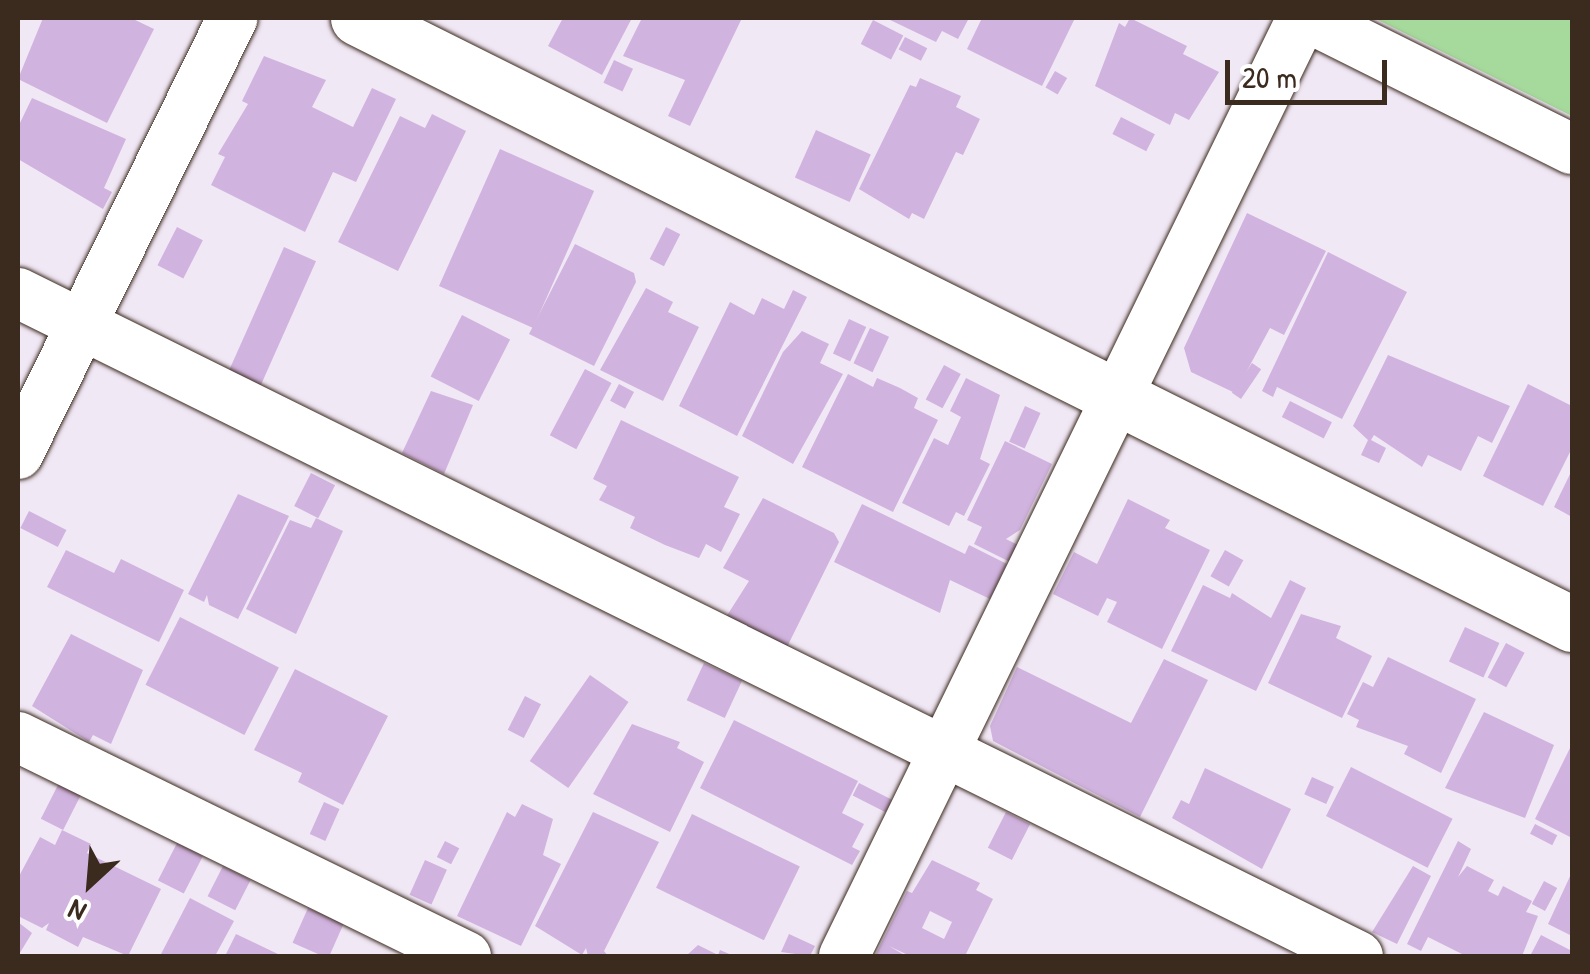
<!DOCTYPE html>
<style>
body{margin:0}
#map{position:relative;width:1590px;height:974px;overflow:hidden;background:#f1e8f5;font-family:"Patrick Hand",sans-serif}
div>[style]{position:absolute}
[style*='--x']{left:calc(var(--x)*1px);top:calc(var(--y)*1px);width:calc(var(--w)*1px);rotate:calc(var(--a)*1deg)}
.green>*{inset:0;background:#a6da9c}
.building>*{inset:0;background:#d1b3df;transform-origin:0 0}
.roads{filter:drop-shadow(0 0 2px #3b2a1e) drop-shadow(0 0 2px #3b2a1e)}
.street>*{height:50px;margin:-25px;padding:0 25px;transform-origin:25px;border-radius:25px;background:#fff}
.secondary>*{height:55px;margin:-27.5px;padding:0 27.5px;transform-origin:27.5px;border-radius:27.5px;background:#fff}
span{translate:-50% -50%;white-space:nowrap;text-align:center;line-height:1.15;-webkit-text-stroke:8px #fff;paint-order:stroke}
.frame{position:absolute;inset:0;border:20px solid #3b2a1e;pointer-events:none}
.north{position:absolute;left:40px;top:834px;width:100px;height:100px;-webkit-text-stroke:8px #fff;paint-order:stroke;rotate:206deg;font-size:28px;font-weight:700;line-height:40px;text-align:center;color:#3b2a1e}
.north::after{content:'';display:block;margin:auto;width:35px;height:45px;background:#3b2a1e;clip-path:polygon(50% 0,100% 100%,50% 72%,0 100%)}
.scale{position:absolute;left:1225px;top:60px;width:162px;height:45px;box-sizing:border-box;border:5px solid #3b2a1e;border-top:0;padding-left:12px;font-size:30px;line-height:35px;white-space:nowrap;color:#3b2a1e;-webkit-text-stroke:8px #fff;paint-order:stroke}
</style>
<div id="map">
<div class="green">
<div style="clip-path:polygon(1374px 18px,1572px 18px,1572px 116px)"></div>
</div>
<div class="building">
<div style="clip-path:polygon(43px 18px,131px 18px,154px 29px,107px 123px,18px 79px)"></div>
<div style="clip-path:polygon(563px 18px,632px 18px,602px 75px,548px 46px)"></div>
<div style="clip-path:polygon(642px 18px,742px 18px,690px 126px,668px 116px,685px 80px,623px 56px)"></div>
<div style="clip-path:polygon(886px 18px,969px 18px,958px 39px,942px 31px,936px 42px)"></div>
<div style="clip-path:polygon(982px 18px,1075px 18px,1042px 86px,967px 49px)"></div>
<div style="clip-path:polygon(1130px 18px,1187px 46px,1183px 54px,1219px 72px,1189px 120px,1175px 113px,1170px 125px,1095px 86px,1119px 23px,1125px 27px)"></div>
<div style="left:873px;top:20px;width:34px;height:27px;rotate:27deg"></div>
<div style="left:905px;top:37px;width:25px;height:14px;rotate:27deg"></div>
<div style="clip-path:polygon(264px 56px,326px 80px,312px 107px,353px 127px,372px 88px,396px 99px,356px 182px,333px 172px,305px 232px,211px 185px,225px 157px,218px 154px,248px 104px,242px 101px)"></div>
<div style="left:614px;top:60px;width:21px;height:25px;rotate:25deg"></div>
<div style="left:1055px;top:71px;width:14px;height:19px;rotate:30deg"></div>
<div style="clip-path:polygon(920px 78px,961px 96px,956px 107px,980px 119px,963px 155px,956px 152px,924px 219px,912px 213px,909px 219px,859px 189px,910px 85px,916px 87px)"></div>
<div style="clip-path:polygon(32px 98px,126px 139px,104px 188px,112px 192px,103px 209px,18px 159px,18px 127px)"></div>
<div style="clip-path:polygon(432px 114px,466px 131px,398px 271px,338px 242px,400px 116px,425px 128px)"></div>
<div style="left:1121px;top:117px;width:38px;height:19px;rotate:27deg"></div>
<div style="left:816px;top:130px;width:60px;height:52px;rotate:24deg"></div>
<div style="left:500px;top:149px;width:103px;height:150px;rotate:24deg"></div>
<div style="clip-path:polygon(1247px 213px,1326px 251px,1284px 335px,1270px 328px,1235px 393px,1191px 372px,1184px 348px)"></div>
<div style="left:177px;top:227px;width:29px;height:43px;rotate:27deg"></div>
<div style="left:666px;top:227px;width:16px;height:36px;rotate:27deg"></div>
<div style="clip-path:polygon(575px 244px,634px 273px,636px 282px,594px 366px,529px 334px)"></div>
<div style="left:284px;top:247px;width:35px;height:136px;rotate:24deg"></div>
<div style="clip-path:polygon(1328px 252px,1407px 292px,1342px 419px,1277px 387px,1273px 397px,1262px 391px)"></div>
<div style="clip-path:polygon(646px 288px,673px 302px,668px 312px,699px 327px,663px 401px,600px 370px)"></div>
<div style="clip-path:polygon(793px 290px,807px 297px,737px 436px,679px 406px,730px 302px,754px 315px,762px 298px,784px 309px)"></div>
<div style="left:462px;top:315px;width:54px;height:69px;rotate:27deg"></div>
<div style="left:849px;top:319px;width:19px;height:38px;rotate:25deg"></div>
<div style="left:870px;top:328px;width:21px;height:39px;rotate:25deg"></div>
<div style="clip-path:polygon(802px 331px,829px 344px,820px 363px,843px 374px,793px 464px,742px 436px,783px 352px)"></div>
<div style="clip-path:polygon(1388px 355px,1510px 406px,1492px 443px,1478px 436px,1461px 471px,1428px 455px,1422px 467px,1374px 435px,1371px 440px,1386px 448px,1379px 463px,1361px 455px,1368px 440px,1353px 426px)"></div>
<div style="left:1252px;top:363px;width:11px;height:36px;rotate:34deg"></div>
<div style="left:944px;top:365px;width:19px;height:39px;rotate:28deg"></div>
<div style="left:585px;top:369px;width:30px;height:75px;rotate:28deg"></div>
<div style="clip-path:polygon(848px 374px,873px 387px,877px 378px,900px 388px,918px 398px,914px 408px,938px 420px,893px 512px,802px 467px)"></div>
<div style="clip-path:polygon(966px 378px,1000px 395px,980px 459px,990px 464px,964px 516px,956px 512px,949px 526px,902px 503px,934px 438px,948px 445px,961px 417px,950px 411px)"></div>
<div style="left:619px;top:384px;width:17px;height:19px;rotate:28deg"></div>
<div style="clip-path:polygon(1528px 384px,1572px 406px,1572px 448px,1543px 506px,1483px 476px)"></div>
<div style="clip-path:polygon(431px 391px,473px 405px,444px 474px,402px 453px)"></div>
<div style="left:1290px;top:401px;width:47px;height:18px;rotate:27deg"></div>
<div style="left:1025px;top:406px;width:17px;height:39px;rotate:24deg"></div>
<div style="clip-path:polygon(621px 420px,739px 477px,724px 507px,740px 514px,721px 552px,706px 544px,699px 558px,665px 545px,630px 528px,635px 517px,599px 500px,607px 486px,593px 479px)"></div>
<div style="clip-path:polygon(1005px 441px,1052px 464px,1020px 530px,1006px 539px,1018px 545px,1010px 562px,974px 544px,982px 527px,967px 520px)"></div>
<div style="clip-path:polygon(1572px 470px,1572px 517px,1554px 507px)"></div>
<div style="left:311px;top:473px;width:27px;height:37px;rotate:27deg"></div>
<div style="clip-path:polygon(238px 494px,289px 516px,238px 619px,209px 605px,207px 595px,204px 602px,188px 594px)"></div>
<div style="clip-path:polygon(763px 498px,834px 533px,839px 542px,787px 647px,726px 617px,749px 581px,723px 568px)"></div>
<div style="clip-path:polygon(1128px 499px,1170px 520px,1165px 528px,1210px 550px,1162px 649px,1107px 622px,1117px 602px,1107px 598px,1098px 616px,1053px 594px,1074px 552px,1097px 564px)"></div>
<div style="clip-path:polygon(862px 504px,965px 554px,969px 545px,1007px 564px,990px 599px,950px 580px,940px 613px,834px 562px)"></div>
<div style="left:29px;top:511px;width:42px;height:19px;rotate:27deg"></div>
<div style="clip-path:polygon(316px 518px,343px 531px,296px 634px,246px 609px,290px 520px,311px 528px)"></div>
<div style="clip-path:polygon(66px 550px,114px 573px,121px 559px,184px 590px,159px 642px,47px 587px)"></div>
<div style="left:1225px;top:550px;width:21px;height:30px;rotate:29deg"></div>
<div style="clip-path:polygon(1290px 580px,1306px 588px,1256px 691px,1171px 651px,1203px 585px,1230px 598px,1232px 593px,1271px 618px)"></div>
<div style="clip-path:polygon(1301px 614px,1341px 626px,1336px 638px,1372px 656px,1342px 718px,1268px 683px)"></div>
<div style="left:180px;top:617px;width:111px;height:76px;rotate:27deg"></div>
<div style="left:1465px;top:627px;width:38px;height:38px;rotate:25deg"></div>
<div style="clip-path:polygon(71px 634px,143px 670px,111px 744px,93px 735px,89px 742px,32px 706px)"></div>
<div style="left:1506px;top:643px;width:21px;height:39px;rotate:28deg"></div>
<div style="clip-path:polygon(1388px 657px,1476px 699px,1441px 773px,1404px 754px,1408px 746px,1356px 727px,1359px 720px,1347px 714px,1363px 682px,1373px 687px)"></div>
<div style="clip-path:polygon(1164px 659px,1208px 680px,1140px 817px,993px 741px,990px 726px,1017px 667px,1131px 723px)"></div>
<div style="left:704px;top:663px;width:42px;height:41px;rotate:25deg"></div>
<div style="clip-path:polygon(295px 669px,388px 716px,343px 805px,298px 782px,302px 773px,254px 750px)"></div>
<div style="left:590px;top:675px;width:47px;height:105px;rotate:35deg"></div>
<div style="left:525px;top:696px;width:18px;height:38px;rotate:27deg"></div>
<div style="clip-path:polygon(1484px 712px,1554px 745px,1525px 818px,1445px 788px)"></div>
<div style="clip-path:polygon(734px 720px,858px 781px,842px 813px,864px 824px,852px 847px,860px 851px,852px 865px,700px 788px)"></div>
<div style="clip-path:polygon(632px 724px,680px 742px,677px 748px,704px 762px,670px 832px,593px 794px)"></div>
<div style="clip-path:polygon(1570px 748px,1572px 749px,1572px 838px,1535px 819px)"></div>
<div style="left:1351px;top:767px;width:114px;height:55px;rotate:27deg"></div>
<div style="clip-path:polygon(1205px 768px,1291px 809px,1262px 869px,1172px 818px,1181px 800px,1189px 804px)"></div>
<div style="left:1312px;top:777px;width:24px;height:19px;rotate:24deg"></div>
<div style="left:59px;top:783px;width:25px;height:40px;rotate:27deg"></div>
<div style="left:859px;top:783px;width:37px;height:14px;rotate:27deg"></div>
<div style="left:324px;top:802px;width:17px;height:35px;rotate:24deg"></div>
<div style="clip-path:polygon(522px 804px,553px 819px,543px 855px,561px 864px,521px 946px,457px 916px,507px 812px,515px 817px)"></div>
<div style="clip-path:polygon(593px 812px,659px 842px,604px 951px,608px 956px,588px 956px,586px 948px,582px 955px,535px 926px)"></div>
<div style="left:1006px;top:812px;width:27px;height:40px;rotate:27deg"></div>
<div style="left:692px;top:814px;width:120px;height:82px;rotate:26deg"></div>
<div style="left:1535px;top:824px;width:25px;height:11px;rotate:27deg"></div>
<div style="clip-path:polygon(62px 830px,91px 844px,87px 853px,161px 889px,128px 956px,83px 937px,78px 947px,46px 930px,49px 923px,42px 928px,18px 916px,18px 878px,40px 837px,55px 845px)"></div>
<div style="left:445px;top:841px;width:16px;height:18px;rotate:27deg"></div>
<div style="clip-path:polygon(1458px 841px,1471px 849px,1458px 877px,1467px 866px,1494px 880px,1488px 891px,1498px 896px,1503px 886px,1532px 901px,1526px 912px,1538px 916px,1522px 956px,1466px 956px,1428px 937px,1421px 951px,1407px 944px)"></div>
<div style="left:177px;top:843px;width:29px;height:42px;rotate:27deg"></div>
<div style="left:425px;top:860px;width:24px;height:38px;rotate:24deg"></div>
<div style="clip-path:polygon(evenodd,932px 860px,980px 883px,976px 890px,993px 899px,965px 956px,910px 956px,889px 946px,906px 956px,875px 956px,907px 891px,912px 893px,932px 860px,930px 911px,952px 922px,944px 939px,922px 928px,930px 911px)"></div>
<div style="left:223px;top:866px;width:31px;height:34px;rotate:27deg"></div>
<div style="clip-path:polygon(1413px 866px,1431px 876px,1397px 944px,1372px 932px)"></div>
<div style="clip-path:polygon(1572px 872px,1572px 936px,1548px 924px)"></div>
<div style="left:1544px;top:881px;width:15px;height:26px;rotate:28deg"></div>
<div style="clip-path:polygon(190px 898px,234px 921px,215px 956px,160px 956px)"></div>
<div style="left:308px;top:908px;width:39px;height:38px;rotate:24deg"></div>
<div style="clip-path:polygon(18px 922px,32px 933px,18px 956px)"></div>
<div style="clip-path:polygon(236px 934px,282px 956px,225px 956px)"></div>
<div style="clip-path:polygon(789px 934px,815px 946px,810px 956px,781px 952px)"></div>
<div style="clip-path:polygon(1541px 935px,1572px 951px,1572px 956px,1530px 956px)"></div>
<div style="clip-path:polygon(698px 945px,718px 955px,720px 950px,734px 956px,686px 956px)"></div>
</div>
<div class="roads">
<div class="street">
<div style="--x:1309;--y:18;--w:294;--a:26.5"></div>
<div style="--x:18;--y:293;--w:1495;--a:26.33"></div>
<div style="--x:18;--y:454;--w:486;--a:-63.8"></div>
<div style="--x:18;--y:737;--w:499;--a:26.1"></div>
<div style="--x:844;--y:956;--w:1044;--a:-63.97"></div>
</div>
<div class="secondary">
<div style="--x:358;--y:18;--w:1357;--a:26.53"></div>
</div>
</div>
<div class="frame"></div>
<div class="north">N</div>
<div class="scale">20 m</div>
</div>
